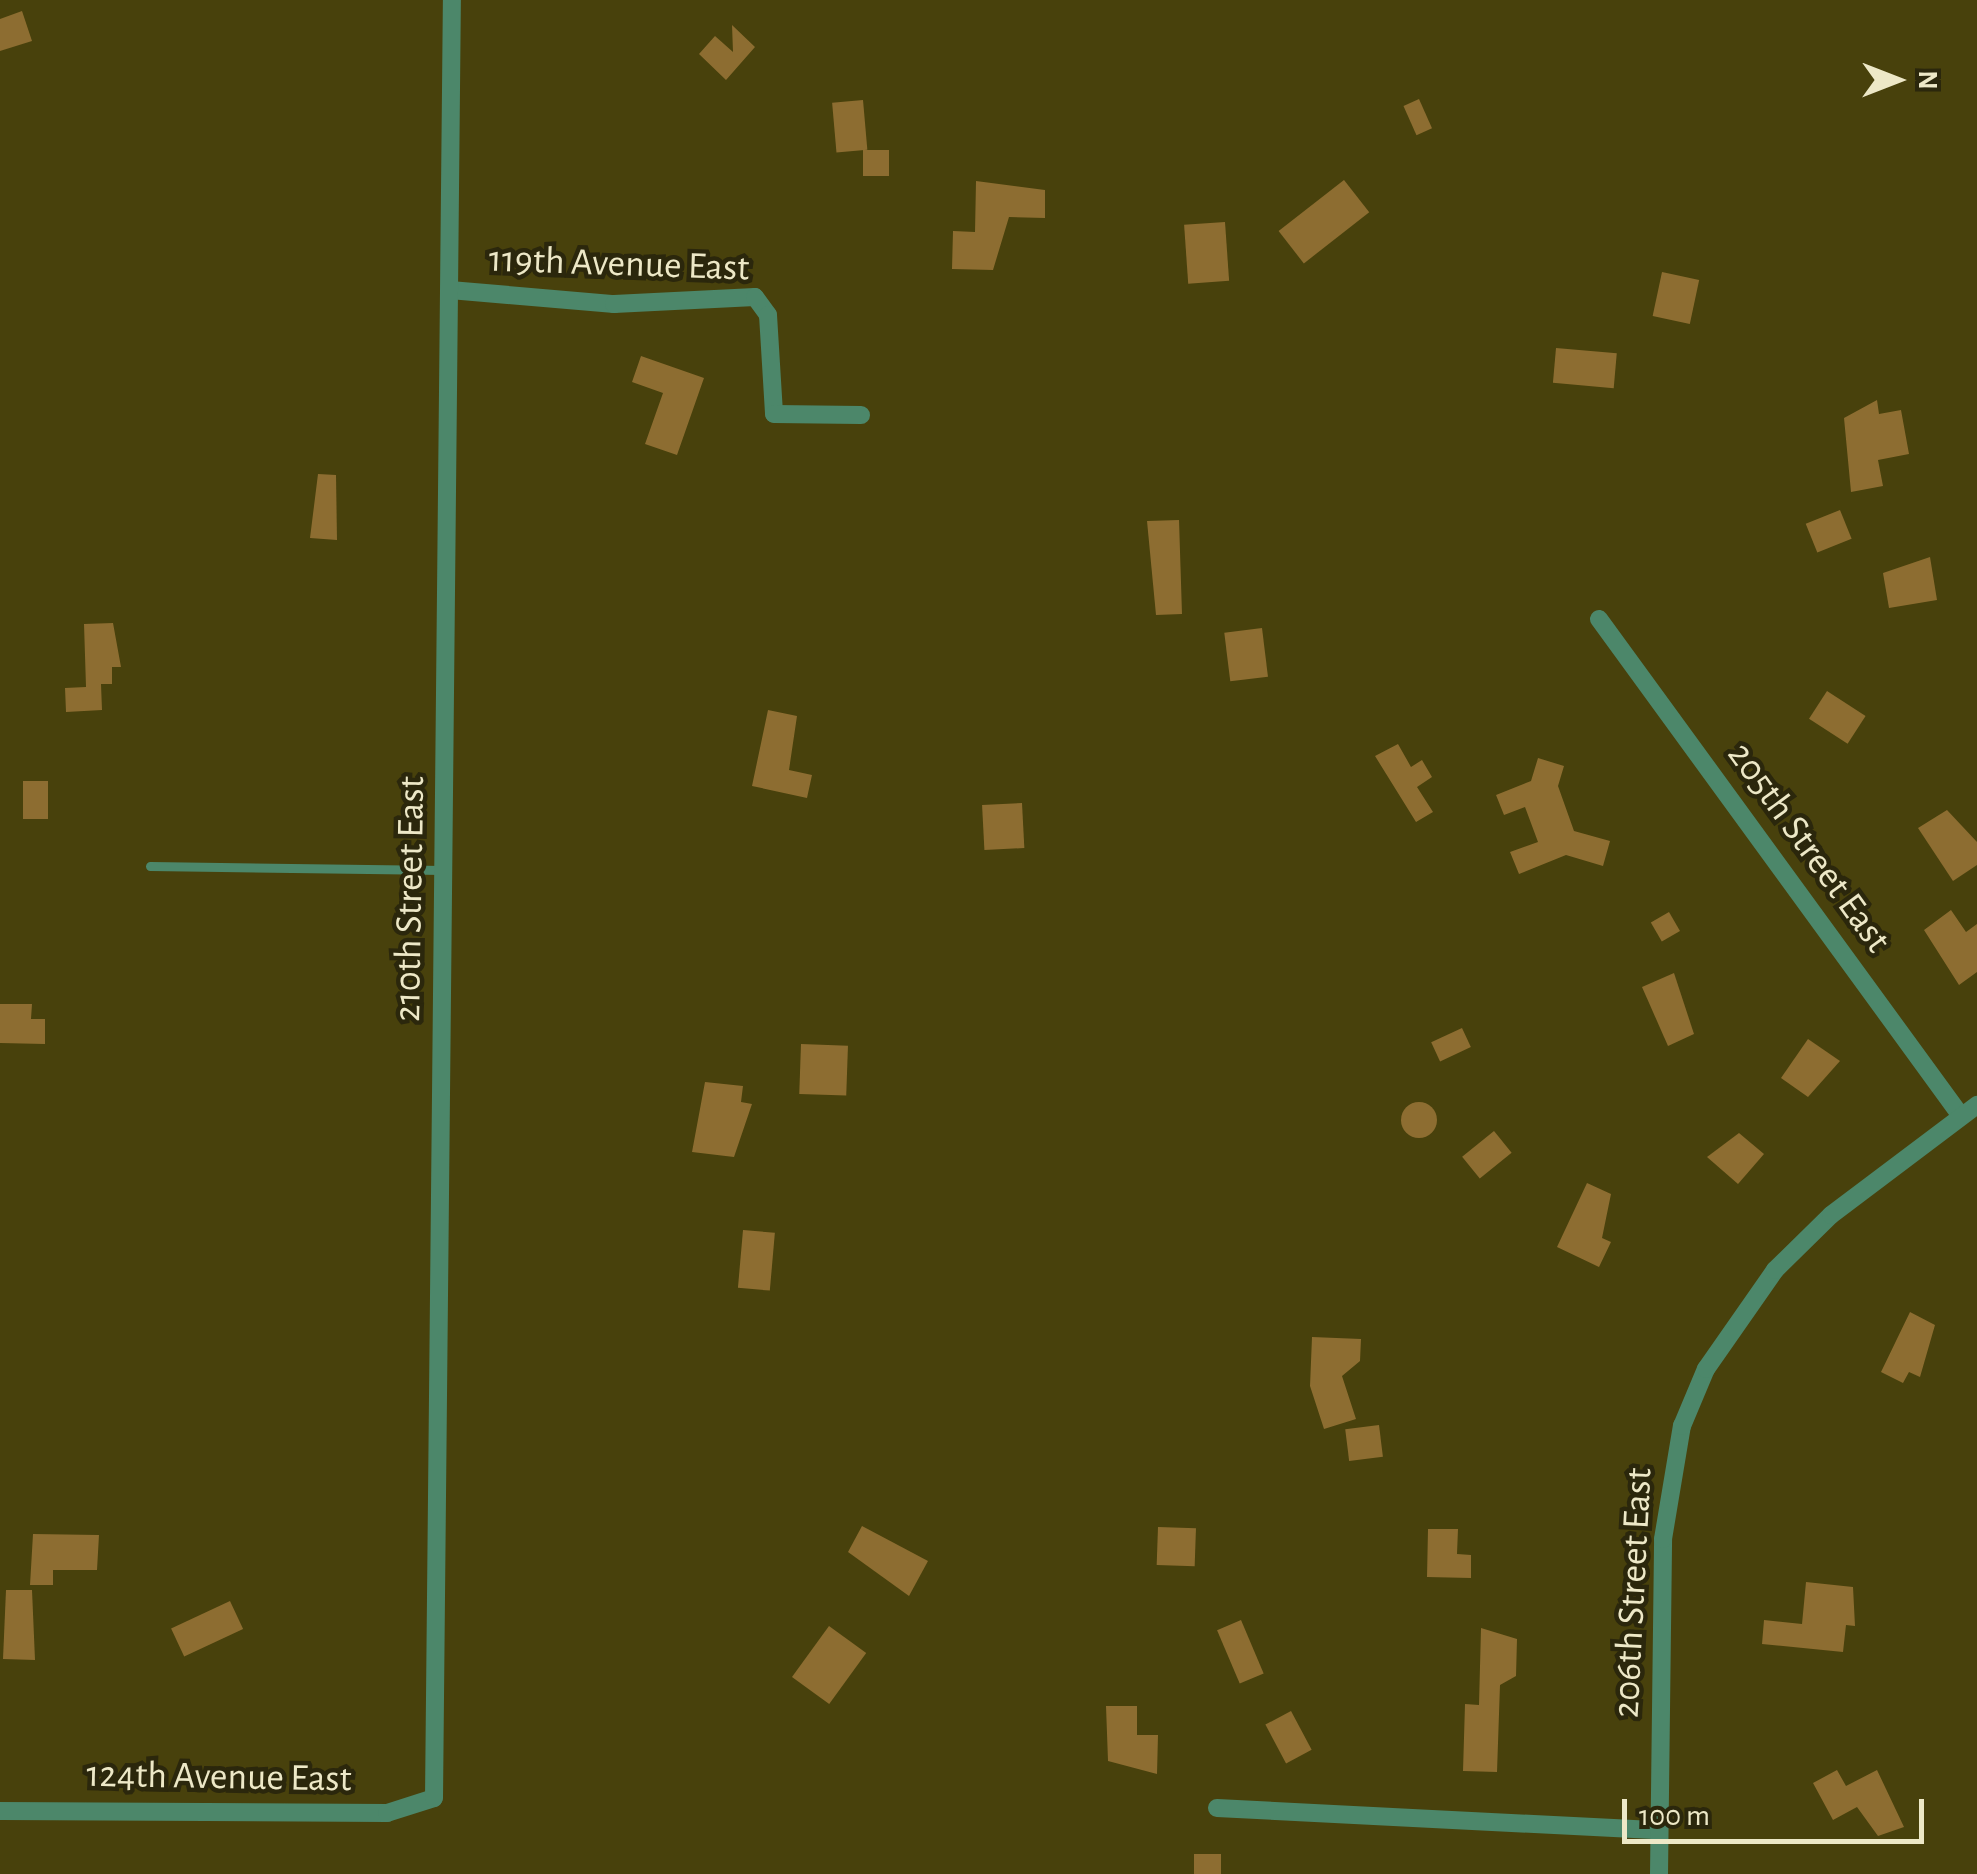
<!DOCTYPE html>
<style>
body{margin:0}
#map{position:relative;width:1977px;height:1874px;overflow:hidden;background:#48410c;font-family:"Alegreya Sans",sans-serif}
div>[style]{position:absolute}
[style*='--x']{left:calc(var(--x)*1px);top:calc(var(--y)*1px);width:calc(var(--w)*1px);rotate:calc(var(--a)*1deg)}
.building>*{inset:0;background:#8d6d31;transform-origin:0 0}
.round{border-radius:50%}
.service>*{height:9px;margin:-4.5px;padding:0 4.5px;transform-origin:4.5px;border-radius:4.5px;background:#4c876a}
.minor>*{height:18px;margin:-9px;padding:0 9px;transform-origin:9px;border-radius:9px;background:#4c876a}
span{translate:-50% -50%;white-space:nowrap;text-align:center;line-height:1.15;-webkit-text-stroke:9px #2b270c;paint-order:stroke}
.street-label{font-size:38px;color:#ede8c7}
.north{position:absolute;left:1847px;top:30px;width:100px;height:100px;-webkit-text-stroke:8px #2b270c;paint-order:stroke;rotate:90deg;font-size:28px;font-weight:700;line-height:40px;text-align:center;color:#ede8c7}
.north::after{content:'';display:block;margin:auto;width:35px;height:45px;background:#ede8c7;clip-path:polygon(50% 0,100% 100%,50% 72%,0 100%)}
.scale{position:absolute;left:1622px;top:1799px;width:302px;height:45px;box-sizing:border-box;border:5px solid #ede8c7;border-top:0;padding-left:12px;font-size:30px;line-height:35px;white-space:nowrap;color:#ede8c7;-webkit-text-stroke:8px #2b270c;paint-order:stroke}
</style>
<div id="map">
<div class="building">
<div style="clip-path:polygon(22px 11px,32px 41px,0 51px,0 19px)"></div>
<div style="clip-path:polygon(732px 25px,755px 47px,726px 80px,699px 54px,715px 36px,733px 52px)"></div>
<div style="left:1419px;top:99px;width:32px;height:17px;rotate:66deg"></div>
<div style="left:863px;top:100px;width:50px;height:31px;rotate:85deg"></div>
<div style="left:863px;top:150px;width:26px;height:26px"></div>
<div style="left:1344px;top:180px;width:41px;height:83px;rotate:52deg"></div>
<div style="clip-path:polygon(976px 181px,1045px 190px,1045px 218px,1009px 217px,993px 270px,952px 269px,953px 231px,975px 232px)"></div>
<div style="left:1225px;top:222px;width:59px;height:41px;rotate:86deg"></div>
<div style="left:1662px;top:272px;width:38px;height:45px;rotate:12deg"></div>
<div style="left:1556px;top:348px;width:61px;height:35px;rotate:5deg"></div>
<div style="clip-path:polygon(641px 356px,704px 378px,677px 455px,645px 444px,663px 393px,632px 382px)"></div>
<div style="clip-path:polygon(1877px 400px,1879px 414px,1901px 410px,1909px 454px,1878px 460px,1883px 486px,1851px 492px,1844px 418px)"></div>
<div style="clip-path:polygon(318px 474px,336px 475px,337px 540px,310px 538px)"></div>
<div style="left:1840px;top:510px;width:31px;height:37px;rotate:68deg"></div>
<div style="clip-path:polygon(1179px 520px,1182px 614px,1156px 615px,1147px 521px)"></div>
<div style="clip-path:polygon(1930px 557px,1937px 600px,1889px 608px,1883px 573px)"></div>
<div style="clip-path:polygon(113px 623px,121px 667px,112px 667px,112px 684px,101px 684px,102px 710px,66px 712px,65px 688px,86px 687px,84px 624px)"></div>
<div style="left:1262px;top:628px;width:49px;height:38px;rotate:83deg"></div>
<div style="left:1827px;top:691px;width:46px;height:33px;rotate:33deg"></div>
<div style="clip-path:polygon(768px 710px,797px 716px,789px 770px,812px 775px,807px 798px,752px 786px)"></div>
<div style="clip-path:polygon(1398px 744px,1411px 767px,1422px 760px,1432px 777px,1417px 787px,1433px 812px,1416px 822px,1375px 756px)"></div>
<div style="clip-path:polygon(1538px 758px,1564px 766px,1558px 786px,1574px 831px,1610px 841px,1603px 866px,1566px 855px,1519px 874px,1510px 852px,1538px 842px,1525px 807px,1504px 815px,1496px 795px,1531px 781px)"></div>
<div style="left:23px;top:781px;width:25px;height:38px"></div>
<div style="left:1022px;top:803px;width:45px;height:40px;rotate:87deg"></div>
<div style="clip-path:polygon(1947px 810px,1977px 842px,1977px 865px,1953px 881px,1918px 828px)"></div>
<div style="clip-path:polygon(1951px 910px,1966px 932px,1977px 924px,1977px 972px,1959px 985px,1924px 930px)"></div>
<div style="left:1669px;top:912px;width:22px;height:21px;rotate:60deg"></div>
<div style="clip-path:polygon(1674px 973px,1694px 1034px,1668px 1046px,1642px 987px)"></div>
<div style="clip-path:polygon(0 1004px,32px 1004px,31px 1019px,45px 1019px,45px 1044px,0 1043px)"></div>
<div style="left:1462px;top:1028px;width:21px;height:34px;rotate:65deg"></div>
<div style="clip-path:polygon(1808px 1039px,1840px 1061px,1808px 1097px,1781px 1078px)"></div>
<div style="left:801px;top:1044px;width:47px;height:50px;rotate:2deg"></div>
<div style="clip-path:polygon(705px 1082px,743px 1086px,741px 1102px,752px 1104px,734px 1157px,692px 1152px)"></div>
<div class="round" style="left:1401px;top:1102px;width:36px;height:36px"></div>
<div style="left:1494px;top:1131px;width:28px;height:41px;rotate:51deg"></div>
<div style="clip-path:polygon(1739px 1133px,1764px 1154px,1738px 1184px,1707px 1157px)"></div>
<div style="clip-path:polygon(1587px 1183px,1611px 1194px,1602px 1238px,1611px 1242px,1599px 1267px,1557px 1247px)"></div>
<div style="left:743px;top:1230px;width:32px;height:58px;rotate:5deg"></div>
<div style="clip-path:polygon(1910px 1312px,1935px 1325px,1920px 1377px,1909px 1372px,1903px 1383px,1881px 1372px)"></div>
<div style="clip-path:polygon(1312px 1337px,1361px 1339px,1360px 1361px,1342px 1376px,1356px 1419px,1324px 1429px,1310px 1386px)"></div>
<div style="left:1379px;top:1425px;width:32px;height:34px;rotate:83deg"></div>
<div style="clip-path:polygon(862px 1526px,928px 1561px,909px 1596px,848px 1552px)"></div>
<div style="left:1158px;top:1527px;width:38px;height:38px;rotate:2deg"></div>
<div style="clip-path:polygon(1428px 1529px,1458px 1529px,1457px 1554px,1471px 1555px,1471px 1578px,1427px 1577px)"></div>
<div style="clip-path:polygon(33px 1534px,99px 1535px,97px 1570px,53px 1570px,53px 1585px,30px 1585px)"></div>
<div style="clip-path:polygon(1806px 1582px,1853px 1587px,1855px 1626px,1846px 1625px,1843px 1652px,1762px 1644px,1764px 1620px,1802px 1624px)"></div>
<div style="clip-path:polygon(6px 1590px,32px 1590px,35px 1660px,3px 1659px)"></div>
<div style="left:230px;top:1601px;width:31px;height:65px;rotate:65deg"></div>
<div style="left:1241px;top:1620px;width:58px;height:26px;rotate:67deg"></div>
<div style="left:829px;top:1626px;width:46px;height:63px;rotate:36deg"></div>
<div style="clip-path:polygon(1481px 1628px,1517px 1639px,1516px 1676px,1500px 1685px,1497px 1772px,1463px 1771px,1465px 1704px,1479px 1705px)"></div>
<div style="clip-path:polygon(1106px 1706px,1137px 1706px,1137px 1735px,1158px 1735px,1157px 1774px,1108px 1761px)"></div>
<div style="left:1291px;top:1711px;width:44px;height:29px;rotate:62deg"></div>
<div style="clip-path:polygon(1837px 1770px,1846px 1786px,1877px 1770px,1904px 1827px,1878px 1836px,1857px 1807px,1833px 1820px,1813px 1783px)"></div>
<div style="left:1194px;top:1854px;width:27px;height:20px"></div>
</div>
<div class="service">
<div style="--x:150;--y:866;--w:294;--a:0.8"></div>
</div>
<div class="minor">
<div style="--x:450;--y:290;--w:165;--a:4.9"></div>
<div style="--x:614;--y:304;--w:141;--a:-2.8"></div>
<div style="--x:755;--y:297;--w:22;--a:54"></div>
<div style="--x:768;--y:315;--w:99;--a:86.5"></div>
<div style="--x:774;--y:414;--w:87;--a:0.7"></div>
<div style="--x:1599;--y:619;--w:615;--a:53.93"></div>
<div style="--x:1217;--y:1808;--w:442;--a:2.9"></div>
<div style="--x:0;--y:1811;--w:387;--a:0.3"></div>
<div style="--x:387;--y:1813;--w:49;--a:-17.7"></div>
<div style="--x:434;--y:1798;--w:1798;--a:-89.43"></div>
<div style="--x:1659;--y:1874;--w:335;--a:-89.3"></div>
<div style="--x:1663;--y:1539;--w:115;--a:-80.5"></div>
<div style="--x:1682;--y:1426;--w:62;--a:-67.2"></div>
<div style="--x:1706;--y:1369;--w:121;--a:-55.1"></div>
<div style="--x:1775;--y:1270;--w:78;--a:-44.5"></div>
<div style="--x:1831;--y:1215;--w:183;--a:-37"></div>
</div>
<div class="street-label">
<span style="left:619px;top:265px;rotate:2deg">119th Avenue East</span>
<span style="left:1808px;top:848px;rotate:54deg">205th Street East</span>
<span style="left:411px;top:899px;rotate:-89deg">210th Street East</span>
<span style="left:1634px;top:1593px;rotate:-87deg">206th Street East</span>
<span style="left:219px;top:1778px;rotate:1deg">124th Avenue East</span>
</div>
<div class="north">N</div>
<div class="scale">100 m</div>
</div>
